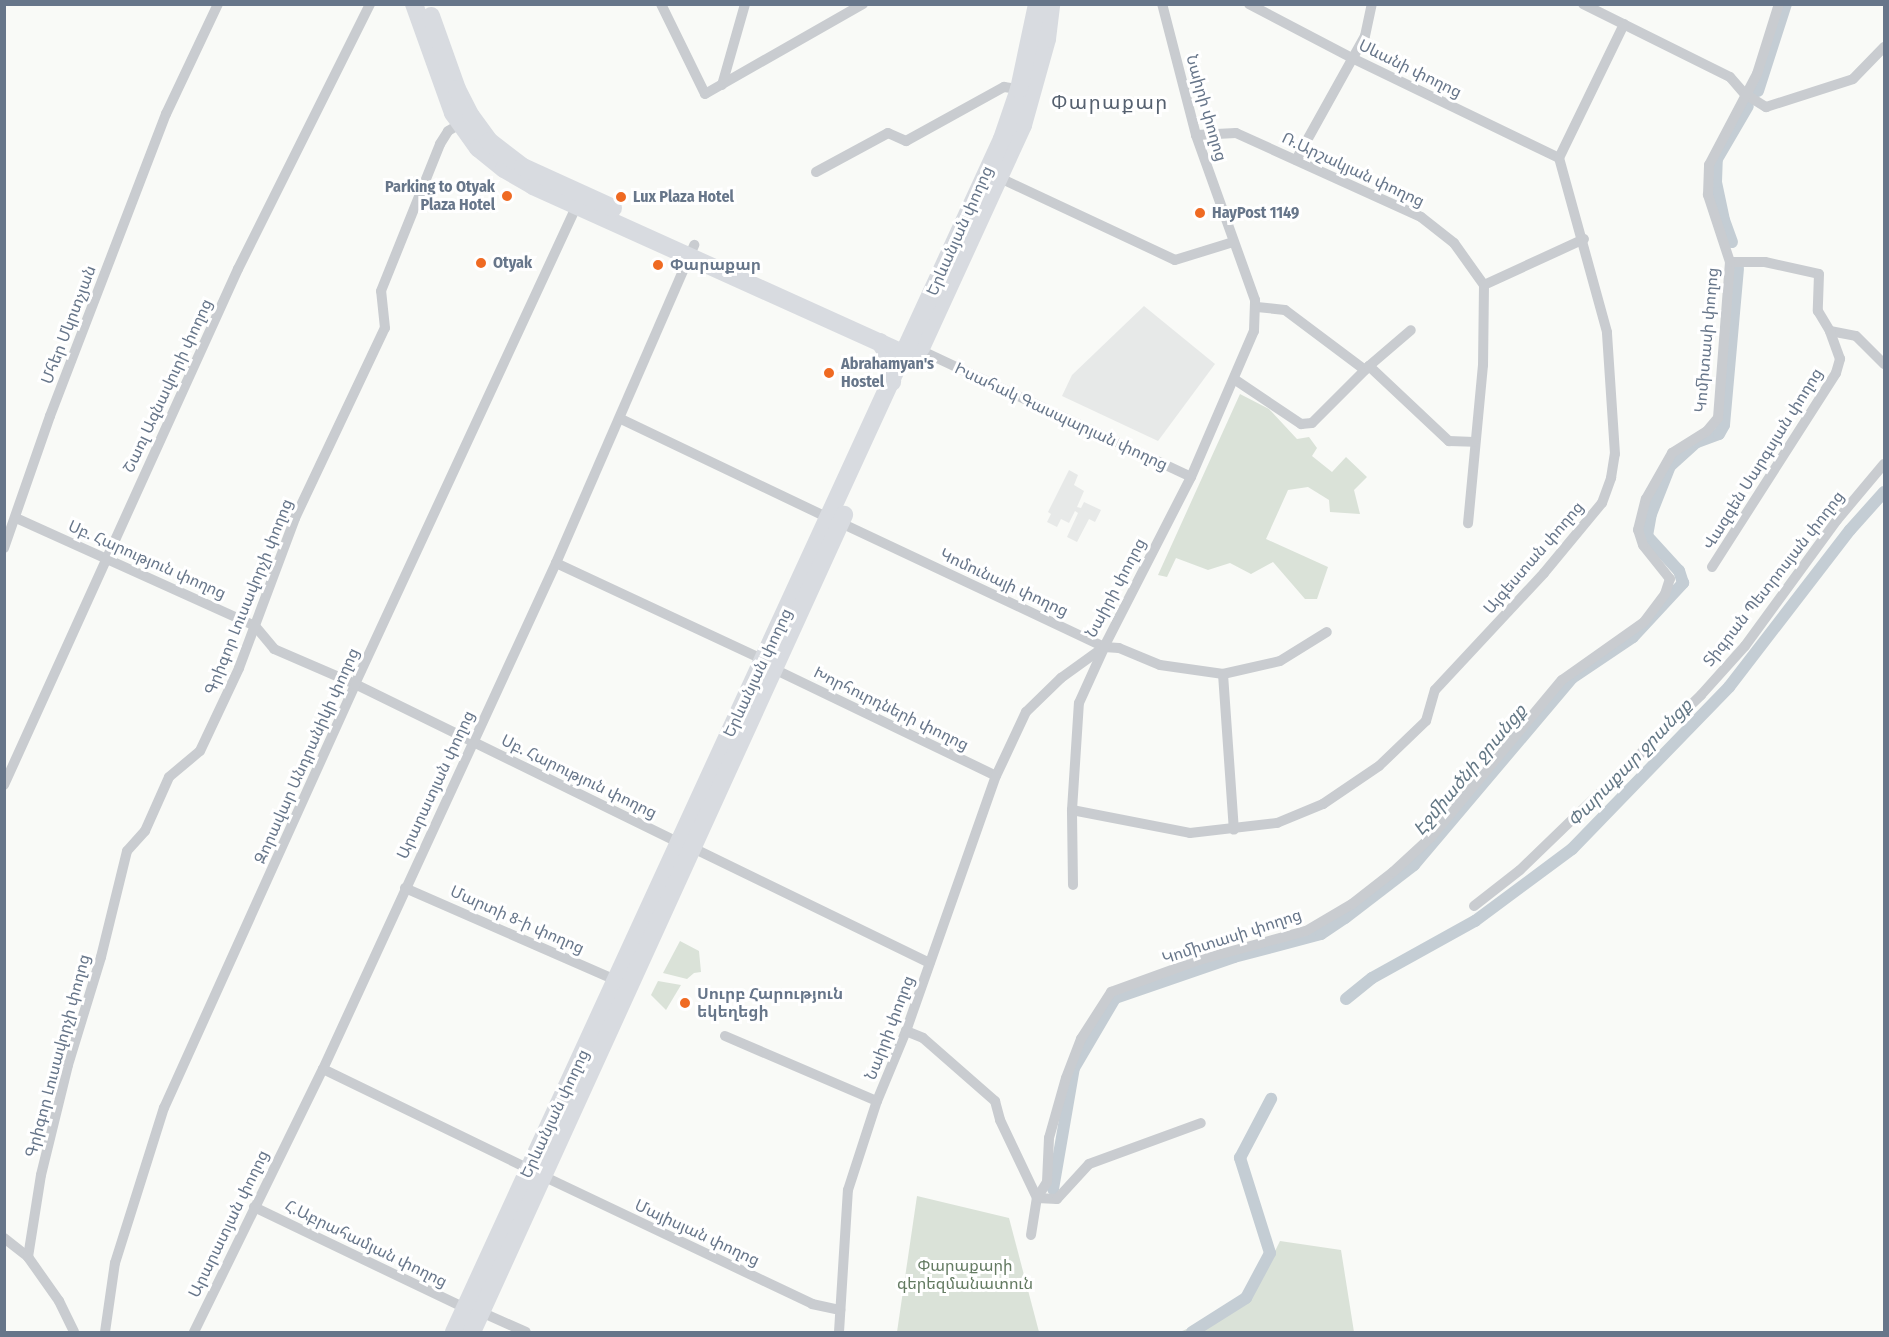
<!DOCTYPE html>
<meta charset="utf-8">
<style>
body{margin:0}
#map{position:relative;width:1889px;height:1337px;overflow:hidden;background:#f9faf7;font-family:"Fira Sans Condensed","Noto Sans Armenian",sans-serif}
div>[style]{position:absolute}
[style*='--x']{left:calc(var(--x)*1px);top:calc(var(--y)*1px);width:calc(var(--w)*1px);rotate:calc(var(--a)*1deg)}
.built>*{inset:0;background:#e7e9e8}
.green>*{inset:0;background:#dae2d8}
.canal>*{height:12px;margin:-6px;padding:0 6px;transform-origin:6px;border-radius:6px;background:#c4cdd4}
.minor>*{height:10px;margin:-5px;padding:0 5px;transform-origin:5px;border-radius:5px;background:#c9ccd0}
.primary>*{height:18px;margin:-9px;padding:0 9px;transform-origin:9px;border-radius:9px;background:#d8dbe0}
.trunk>*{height:18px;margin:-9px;padding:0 9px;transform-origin:9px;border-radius:9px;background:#d8dbe0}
.dots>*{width:16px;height:16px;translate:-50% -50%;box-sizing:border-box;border:3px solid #fff;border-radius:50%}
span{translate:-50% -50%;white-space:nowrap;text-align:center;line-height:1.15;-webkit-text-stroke:6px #fff;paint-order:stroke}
.street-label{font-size:16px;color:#67768a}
.poi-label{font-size:16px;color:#67768a;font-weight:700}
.right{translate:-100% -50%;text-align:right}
.left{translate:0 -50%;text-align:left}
.park-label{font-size:16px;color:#647b62}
.water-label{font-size:18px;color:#637785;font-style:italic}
.quarter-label{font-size:20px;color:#55606f;letter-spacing:1.5px}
.frame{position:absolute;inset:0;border:6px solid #67768a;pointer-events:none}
</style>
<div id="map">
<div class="built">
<div style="clip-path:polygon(1144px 306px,1215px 364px,1158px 441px,1062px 396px,1072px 375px)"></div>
<div style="clip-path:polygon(1069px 470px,1078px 475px,1074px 485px,1084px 491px,1077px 507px,1081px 508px,1084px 502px,1101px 510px,1095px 522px,1089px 519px,1077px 542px,1067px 537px,1078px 513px,1075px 511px,1069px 523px,1061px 519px,1057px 527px,1047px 522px,1051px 514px,1048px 512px)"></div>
</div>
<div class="green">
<div style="clip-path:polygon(1240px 394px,1269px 409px,1297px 439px,1309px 437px,1317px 448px,1312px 456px,1332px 472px,1346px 457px,1367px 477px,1354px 490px,1360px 514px,1330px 512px,1329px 500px,1308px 487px,1288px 490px,1266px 539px,1328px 567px,1317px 599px,1305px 599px,1273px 562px,1251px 574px,1230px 563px,1208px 570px,1176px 558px,1167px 577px,1158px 575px)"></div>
<div style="clip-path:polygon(680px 941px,699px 951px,701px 972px,694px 973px,687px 979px,663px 973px)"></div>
<div style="clip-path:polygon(658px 981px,681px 985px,666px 1010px,651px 995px)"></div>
<div style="clip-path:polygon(917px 1196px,1009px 1218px,1039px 1332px,897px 1332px)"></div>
<div style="clip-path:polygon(1280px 1241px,1341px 1250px,1354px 1332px,1180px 1332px,1251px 1300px)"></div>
</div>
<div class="canal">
<div style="--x:1758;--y:91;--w:91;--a:-72.2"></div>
<div style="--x:1732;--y:242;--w:23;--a:-110"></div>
<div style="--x:1724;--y:220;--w:39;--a:-102"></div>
<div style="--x:1716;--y:182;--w:23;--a:-88"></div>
<div style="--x:1717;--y:159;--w:61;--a:-59.7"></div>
<div style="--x:1346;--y:999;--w:33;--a:-39"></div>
<div style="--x:1372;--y:978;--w:118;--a:-29"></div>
<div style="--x:1475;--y:921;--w:121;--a:-36.6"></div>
<div style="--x:1572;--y:849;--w:226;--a:-45.9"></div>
<div style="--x:1729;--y:687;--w:198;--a:-52.4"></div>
<div style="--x:1850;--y:530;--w:51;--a:-48.2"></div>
<div style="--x:1053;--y:1189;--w:123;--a:-80.2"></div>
<div style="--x:1074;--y:1068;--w:81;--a:-59.6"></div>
<div style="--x:1115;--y:998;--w:126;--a:-19"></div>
<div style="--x:1234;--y:957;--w:90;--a:-14.8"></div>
<div style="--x:1321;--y:934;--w:29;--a:-34"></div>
<div style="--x:1345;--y:918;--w:87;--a:-37.5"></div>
<div style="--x:1414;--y:865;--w:245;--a:-49.8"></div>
<div style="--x:1572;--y:678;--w:73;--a:-33.9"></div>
<div style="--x:1633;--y:637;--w:74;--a:-47.2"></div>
<div style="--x:1683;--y:583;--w:13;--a:-108"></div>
<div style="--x:1679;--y:571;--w:47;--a:-132.4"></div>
<div style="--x:1647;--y:536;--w:22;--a:-80"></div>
<div style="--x:1651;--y:514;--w:52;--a:-68.4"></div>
<div style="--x:1670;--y:466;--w:36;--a:-42"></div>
<div style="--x:1697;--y:442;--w:23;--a:-20"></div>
<div style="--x:1719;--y:434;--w:10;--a:-61"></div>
<div style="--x:1724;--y:425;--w:157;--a:-84.9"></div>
<div style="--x:1192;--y:1332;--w:64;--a:-32.2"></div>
<div style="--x:1246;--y:1298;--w:51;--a:-61.9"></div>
<div style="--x:1270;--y:1253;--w:100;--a:-107.5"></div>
<div style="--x:1240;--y:1158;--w:67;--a:-62.3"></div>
</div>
<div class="minor">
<div style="--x:661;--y:4;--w:100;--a:63.9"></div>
<div style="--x:705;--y:94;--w:182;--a:-29.7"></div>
<div style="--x:1249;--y:4;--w:116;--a:27.7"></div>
<div style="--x:1352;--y:58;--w:230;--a:25.8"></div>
<div style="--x:1583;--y:4;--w:164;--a:26.4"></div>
<div style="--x:1730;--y:77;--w:23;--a:49"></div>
<div style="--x:1745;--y:94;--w:25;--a:32"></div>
<div style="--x:1766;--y:107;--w:91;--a:-17.8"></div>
<div style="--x:1853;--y:79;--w:45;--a:-45.9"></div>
<div style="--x:722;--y:85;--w:84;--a:-74.1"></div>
<div style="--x:1196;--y:135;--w:40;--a:-2.9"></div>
<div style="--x:1236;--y:133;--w:203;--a:24.4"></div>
<div style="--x:1421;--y:217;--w:42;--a:38.2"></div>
<div style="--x:1454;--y:243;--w:52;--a:54.5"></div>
<div style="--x:1484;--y:285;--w:80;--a:90.7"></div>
<div style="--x:1483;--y:365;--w:159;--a:95.4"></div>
<div style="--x:1296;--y:160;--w:142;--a:-60.9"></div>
<div style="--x:1365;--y:36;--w:33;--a:-78"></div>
<div style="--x:816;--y:172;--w:82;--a:-28.4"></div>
<div style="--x:888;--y:133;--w:20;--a:24"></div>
<div style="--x:906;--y:141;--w:112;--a:-28.9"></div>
<div style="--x:1004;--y:87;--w:15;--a:8"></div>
<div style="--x:1000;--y:178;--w:193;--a:25.1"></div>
<div style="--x:1175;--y:260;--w:61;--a:-17.2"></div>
<div style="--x:1730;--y:262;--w:35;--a:0"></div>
<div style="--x:1765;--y:262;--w:55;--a:12.5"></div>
<div style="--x:1819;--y:274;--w:37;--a:92"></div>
<div style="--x:1818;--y:311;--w:23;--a:59"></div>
<div style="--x:1830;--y:331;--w:26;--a:11"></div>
<div style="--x:1856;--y:336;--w:40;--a:45"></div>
<div style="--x:1484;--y:285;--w:110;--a:-24.7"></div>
<div style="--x:1257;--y:307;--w:28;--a:6"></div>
<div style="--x:1285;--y:310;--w:100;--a:36.9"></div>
<div style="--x:920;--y:350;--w:299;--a:25.1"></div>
<div style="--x:1369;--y:366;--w:55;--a:-40.6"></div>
<div style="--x:1234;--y:379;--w:81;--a:33.9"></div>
<div style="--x:1301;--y:424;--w:11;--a:-5"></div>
<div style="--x:1312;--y:423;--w:81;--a:-45"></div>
<div style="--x:1369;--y:366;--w:110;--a:43.2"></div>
<div style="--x:1449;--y:441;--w:25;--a:2"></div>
<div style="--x:621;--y:419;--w:230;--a:25.5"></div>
<div style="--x:16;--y:518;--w:262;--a:24.3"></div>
<div style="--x:255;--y:626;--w:30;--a:50"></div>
<div style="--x:274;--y:649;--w:88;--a:23.4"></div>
<div style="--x:355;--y:684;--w:362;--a:26.1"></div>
<div style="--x:841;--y:523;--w:291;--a:25.2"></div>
<div style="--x:1104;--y:647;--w:15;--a:4"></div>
<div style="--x:1119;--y:648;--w:44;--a:22.5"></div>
<div style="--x:1160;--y:665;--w:64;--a:8.1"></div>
<div style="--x:1223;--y:674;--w:58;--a:-12.8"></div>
<div style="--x:1280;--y:661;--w:55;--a:-31.7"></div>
<div style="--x:4;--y:548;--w:140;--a:-70.8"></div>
<div style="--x:50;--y:416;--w:324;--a:-69"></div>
<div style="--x:166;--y:114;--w:122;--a:-64.7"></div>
<div style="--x:556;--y:563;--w:230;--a:25"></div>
<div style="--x:1712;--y:567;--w:230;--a:-57.4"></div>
<div style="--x:1836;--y:373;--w:15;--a:-74"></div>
<div style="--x:1840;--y:359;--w:30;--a:-110"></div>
<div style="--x:774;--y:669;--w:246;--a:25.7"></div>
<div style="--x:1223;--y:674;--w:156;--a:86"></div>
<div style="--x:4;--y:785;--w:567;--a:-65.61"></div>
<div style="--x:238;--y:269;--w:296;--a:-63.5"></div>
<div style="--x:1072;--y:810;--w:120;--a:11"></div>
<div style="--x:1190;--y:833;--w:88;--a:-6.6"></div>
<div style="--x:1277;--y:823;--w:50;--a:-22.4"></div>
<div style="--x:1323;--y:804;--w:68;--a:-34.2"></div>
<div style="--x:1379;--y:766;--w:65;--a:-43.8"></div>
<div style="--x:1426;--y:721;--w:32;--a:-74"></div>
<div style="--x:1435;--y:690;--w:160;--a:-47"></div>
<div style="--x:1544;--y:573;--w:91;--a:-50.4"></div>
<div style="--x:1602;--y:503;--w:27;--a:-70"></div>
<div style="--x:1611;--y:478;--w:24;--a:-81"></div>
<div style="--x:1615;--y:454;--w:122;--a:-93.8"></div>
<div style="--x:1607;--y:332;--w:180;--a:-105.4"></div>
<div style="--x:1559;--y:158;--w:149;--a:-64.1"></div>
<div style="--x:693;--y:848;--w:263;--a:25.9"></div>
<div style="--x:1073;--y:885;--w:75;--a:-90.8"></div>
<div style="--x:1072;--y:810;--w:107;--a:-86.3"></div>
<div style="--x:1079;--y:703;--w:60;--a:-65.6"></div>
<div style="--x:405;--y:888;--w:230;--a:23.6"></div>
<div style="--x:1474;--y:906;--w:58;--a:-38"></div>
<div style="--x:1520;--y:870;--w:252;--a:-44"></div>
<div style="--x:1701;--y:695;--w:66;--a:-48.1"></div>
<div style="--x:1745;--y:646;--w:156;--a:-53.9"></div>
<div style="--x:1837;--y:520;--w:73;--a:-50"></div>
<div style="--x:906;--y:1031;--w:18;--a:22"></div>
<div style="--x:923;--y:1038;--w:96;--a:41.2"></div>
<div style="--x:995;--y:1101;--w:20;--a:75"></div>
<div style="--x:1000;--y:1120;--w:86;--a:64.6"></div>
<div style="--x:1037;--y:1198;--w:20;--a:3"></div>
<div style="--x:1057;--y:1199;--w:47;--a:-47.6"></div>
<div style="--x:1089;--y:1164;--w:119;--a:-20.1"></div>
<div style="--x:725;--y:1036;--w:165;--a:23.2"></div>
<div style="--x:323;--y:1069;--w:229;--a:25.9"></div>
<div style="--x:543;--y:1176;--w:298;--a:25.4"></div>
<div style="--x:812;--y:1304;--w:29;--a:12"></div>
<div style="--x:254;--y:1207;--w:234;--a:25.6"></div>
<div style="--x:1031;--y:1235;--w:37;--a:-81"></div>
<div style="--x:1037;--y:1198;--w:19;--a:-58"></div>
<div style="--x:1047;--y:1182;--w:44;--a:-87.4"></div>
<div style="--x:1049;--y:1138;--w:62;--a:-74.2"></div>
<div style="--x:1066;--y:1078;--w:42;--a:-69"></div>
<div style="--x:1081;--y:1039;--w:56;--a:-57.4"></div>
<div style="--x:1111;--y:992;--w:94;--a:-20"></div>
<div style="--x:1199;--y:960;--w:111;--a:-15.2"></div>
<div style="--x:1306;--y:931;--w:53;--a:-30.4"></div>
<div style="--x:1352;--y:904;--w:52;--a:-38"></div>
<div style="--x:1393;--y:872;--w:52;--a:-42.6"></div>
<div style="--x:1431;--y:837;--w:204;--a:-50.2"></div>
<div style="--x:1562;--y:680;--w:100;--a:-35.3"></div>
<div style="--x:1644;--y:622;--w:35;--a:-53"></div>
<div style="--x:1665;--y:594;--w:16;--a:-72"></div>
<div style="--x:1670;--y:579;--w:43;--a:-128.5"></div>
<div style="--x:1643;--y:545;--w:16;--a:-108"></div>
<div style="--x:1638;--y:530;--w:32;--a:-76"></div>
<div style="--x:1646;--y:499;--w:53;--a:-60.5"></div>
<div style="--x:1672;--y:453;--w:41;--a:-32.2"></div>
<div style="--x:1707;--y:431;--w:17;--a:-50"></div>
<div style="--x:1718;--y:418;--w:156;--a:-85.6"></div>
<div style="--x:1730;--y:262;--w:71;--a:-108.2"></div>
<div style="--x:1708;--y:195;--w:30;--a:-88"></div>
<div style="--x:1709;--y:165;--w:103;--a:-62.2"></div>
<div style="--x:1757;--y:74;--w:73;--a:-72.6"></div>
<div style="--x:4;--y:1238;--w:31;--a:38"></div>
<div style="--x:28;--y:1257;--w:54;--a:54.8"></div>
<div style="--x:59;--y:1301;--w:34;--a:64"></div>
<div style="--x:28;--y:1257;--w:83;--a:-81"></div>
<div style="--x:41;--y:1175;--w:113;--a:-76.2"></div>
<div style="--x:68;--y:1065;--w:113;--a:-73"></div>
<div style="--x:101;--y:957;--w:109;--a:-76.2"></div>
<div style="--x:127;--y:851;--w:27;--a:-48"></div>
<div style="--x:145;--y:831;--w:59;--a:-66"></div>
<div style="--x:169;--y:777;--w:40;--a:-40"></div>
<div style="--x:200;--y:751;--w:92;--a:-64.8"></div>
<div style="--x:239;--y:668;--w:160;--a:-69.5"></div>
<div style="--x:295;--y:518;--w:210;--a:-64.7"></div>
<div style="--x:385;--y:328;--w:37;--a:-96"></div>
<div style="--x:381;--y:291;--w:158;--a:-68.1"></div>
<div style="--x:440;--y:144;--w:15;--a:-58"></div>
<div style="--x:448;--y:131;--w:14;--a:-30"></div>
<div style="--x:481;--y:1312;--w:49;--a:24"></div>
<div style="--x:105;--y:1332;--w:70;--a:-81.8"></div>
<div style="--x:115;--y:1263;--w:163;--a:-72.5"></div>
<div style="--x:164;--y:1108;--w:465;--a:-65.7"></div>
<div style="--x:355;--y:684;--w:528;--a:-65.13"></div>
<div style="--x:194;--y:1332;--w:293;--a:-63.9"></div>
<div style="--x:323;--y:1069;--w:557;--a:-65.28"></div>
<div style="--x:556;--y:563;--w:347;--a:-66.5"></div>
<div style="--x:839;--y:1332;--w:142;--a:-86.4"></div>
<div style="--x:848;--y:1190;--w:94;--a:-72"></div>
<div style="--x:877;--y:1101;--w:76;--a:-67.5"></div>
<div style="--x:906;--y:1031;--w:270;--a:-70.6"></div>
<div style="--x:996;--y:776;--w:71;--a:-64.9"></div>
<div style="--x:1026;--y:712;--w:49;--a:-44.2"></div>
<div style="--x:1061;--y:678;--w:53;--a:-35.8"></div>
<div style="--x:1104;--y:647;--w:191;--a:-62.9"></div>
<div style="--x:1191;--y:477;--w:159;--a:-66.7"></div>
<div style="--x:1254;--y:331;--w:31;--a:-88"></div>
<div style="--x:1255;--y:300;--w:175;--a:-109.7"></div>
<div style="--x:1196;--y:135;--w:135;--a:-104.5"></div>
</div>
<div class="primary">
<div style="--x:414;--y:4;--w:116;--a:70.3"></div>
<div style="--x:453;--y:113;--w:43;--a:54.5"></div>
<div style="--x:478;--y:148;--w:33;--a:39"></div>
<div style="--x:504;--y:169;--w:34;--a:30"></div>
<div style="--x:533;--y:186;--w:420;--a:24.3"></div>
<div style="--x:431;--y:16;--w:77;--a:70.4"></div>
<div style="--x:457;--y:89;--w:30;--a:63"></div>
<div style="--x:471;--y:116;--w:31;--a:54"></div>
<div style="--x:489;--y:141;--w:43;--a:37.4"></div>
<div style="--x:523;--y:167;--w:99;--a:24.5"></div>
</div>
<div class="trunk">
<div style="--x:880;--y:342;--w:21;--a:59"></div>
<div style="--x:891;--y:360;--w:22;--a:87"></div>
<div style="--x:921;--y:348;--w:245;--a:-65.4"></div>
<div style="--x:1023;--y:125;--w:89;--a:-74.4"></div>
<div style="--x:1047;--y:39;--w:35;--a:-83"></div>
<div style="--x:454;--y:1332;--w:1313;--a:-65.33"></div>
<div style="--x:1002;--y:139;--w:53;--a:-71.2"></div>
<div style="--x:1019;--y:89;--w:87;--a:-78"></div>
<div style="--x:472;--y:1332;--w:898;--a:-65.52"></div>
</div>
<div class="dots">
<div style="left:507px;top:196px;background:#ef6a22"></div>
<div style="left:621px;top:197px;background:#ef6a22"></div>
<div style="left:1200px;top:213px;background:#ef6a22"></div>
<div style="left:481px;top:263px;background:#ef6a22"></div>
<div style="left:658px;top:265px;background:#ef6a22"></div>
<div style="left:829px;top:373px;background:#ef6a22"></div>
<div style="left:685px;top:1003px;background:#ef6a22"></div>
</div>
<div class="street-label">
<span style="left:1410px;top:69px;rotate:26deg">Սևանի փողոց</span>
<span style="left:1206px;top:108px;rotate:74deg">Նաիրի փողոց</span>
<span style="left:1353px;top:170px;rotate:25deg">Ռ.Արշակյան փողոց</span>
<span style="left:960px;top:231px;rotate:-66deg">Երևանյան փողոց</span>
<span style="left:69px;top:325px;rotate:-69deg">Մհեր Մկրտչյան</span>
<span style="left:1707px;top:340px;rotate:-85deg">Կոմիտասի փողոց</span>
<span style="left:168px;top:386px;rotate:-65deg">Շառլ Ազնավուրի փողոց</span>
<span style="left:1061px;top:417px;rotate:25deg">Իսահակ Գասպարյան փողոց</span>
<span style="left:1763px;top:459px;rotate:-58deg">Վազգեն Սարգսյան փողոց</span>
<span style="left:1534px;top:558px;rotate:-49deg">Այգեստան փողոց</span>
<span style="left:147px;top:560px;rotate:24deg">Սբ. Հարություն փողոց</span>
<span style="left:1774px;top:579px;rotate:-52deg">Տիգրան Պետրոսյան փողոց</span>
<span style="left:1004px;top:583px;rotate:25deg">Կոմունայի փողոց</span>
<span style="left:1116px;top:588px;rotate:-62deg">Նաիրի փողոց</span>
<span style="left:249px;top:597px;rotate:-68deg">Գրիգոր Լուսավորչի փողոց</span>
<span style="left:758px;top:673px;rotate:-65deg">Երևանյան փողոց</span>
<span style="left:891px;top:709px;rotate:26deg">Խորհուրդների փողոց</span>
<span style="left:307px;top:756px;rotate:-66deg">Զորավար Անդրանիկի փողոց</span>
<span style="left:579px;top:777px;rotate:26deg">Սբ. Հարություն փողոց</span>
<span style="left:436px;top:785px;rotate:-65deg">Արարատյան փողոց</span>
<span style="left:517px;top:920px;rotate:24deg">Մարտի 8-ի փողոց</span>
<span style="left:1232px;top:937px;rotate:-18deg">Կոմիտասի փողոց</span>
<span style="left:890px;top:1028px;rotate:-69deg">Նաիրի փողոց</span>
<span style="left:58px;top:1056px;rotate:-75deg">Գրիգոր Լուսավորչի փողոց</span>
<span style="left:555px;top:1114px;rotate:-65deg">Երևանյան փողոց</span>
<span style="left:229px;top:1224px;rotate:-64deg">Արարատյան փողոց</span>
<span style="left:697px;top:1233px;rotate:25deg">Մայիսյան փողոց</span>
<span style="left:366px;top:1244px;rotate:26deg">Հ.Աբրահամյան փողոց</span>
</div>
<div class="poi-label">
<span class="right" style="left:495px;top:196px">Parking to Otyak<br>Plaza Hotel</span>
<span class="left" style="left:633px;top:197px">Lux Plaza Hotel</span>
<span class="left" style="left:1212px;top:213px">HayPost 1149</span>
<span class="left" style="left:493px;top:263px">Otyak</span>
<span class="left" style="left:670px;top:265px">Փարաքար</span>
<span class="left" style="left:841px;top:373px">Abrahamyan's<br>Hostel</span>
<span class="left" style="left:697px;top:1003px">Սուրբ Հարություն<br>եկեղեցի</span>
</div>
<div class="park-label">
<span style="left:965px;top:1275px">Փարաքարի<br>գերեզմանատուն</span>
</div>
<div class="water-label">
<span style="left:1630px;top:763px;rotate:-46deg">Փարաքար ջրանցք</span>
<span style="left:1470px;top:770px;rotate:-50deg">Էջմիածնի ջրանցք</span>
</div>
<div class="quarter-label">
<span style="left:1110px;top:102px">Փարաքար</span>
</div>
<div class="frame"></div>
</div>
